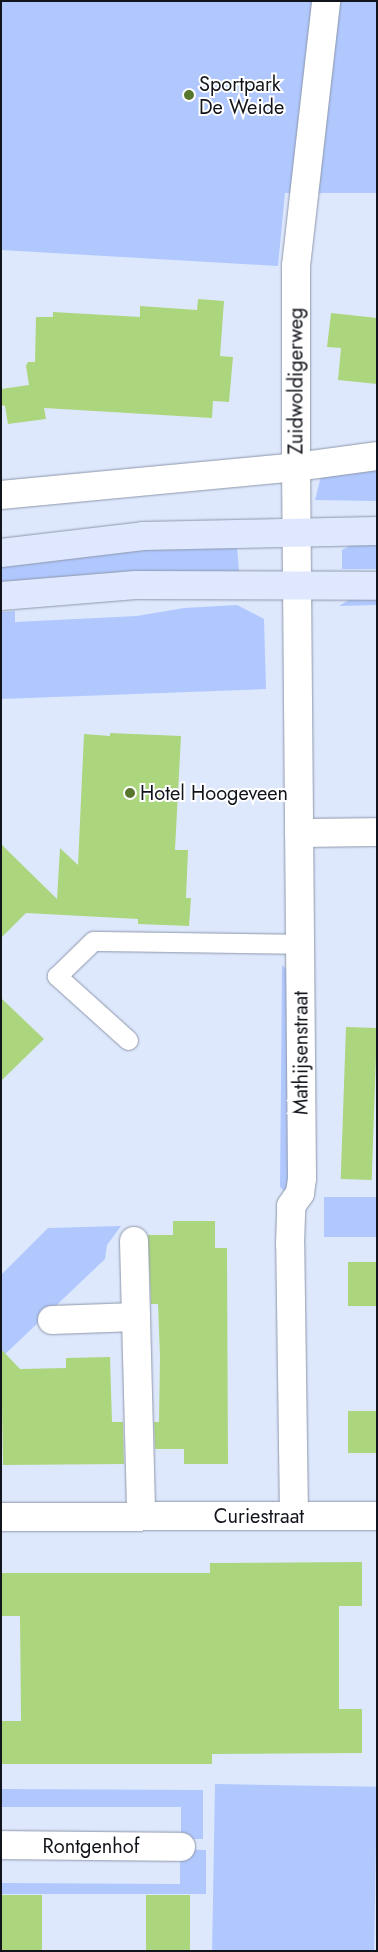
<!DOCTYPE html>
<style>
body{margin:0}
#map{position:relative;width:378px;height:1952px;overflow:hidden;background:#dee8fd;font-family:Jost,sans-serif}
div>[style]{position:absolute}
[style*='--x']{left:calc(var(--x)*1px);top:calc(var(--y)*1px);width:calc(var(--w)*1px);rotate:calc(var(--a)*1deg)}
.green>*{inset:0;background:#b0c8fe;transform-origin:0 0}
.building>*{inset:0;background:#acd67d;transform-origin:0 0}
.roads{filter:drop-shadow(0 0 1px #8e97aa) drop-shadow(0 0 1px #8e97aa)}
.service>*{height:19px;margin:-9.5px;padding:0 9.5px;transform-origin:9.5px;border-radius:9.5px;background:#fff}
.minor>*{height:28px;margin:-14px;padding:0 14px;transform-origin:14px;border-radius:14px;background:#fff}
.secondary>*{height:28px;margin:-14px;padding:0 14px;transform-origin:14px;border-radius:14px;background:#dfe8fe}
.dots>*{width:14px;height:14px;translate:-50% -50%;box-sizing:border-box;border:2px solid #fff;border-radius:50%}
span{translate:-50% -50%;white-space:nowrap;text-align:center;line-height:1.15;-webkit-text-stroke:4px #fff;paint-order:stroke}
.poi-label{font-size:20px;color:#11141b}
.left{translate:0 -50%;text-align:left}
.street-label{font-size:20px;color:#11141b}
.frame{position:absolute;inset:0;border:2px solid #11141b;pointer-events:none}
</style>
<div id="map">
<div class="green">
<div style="clip-path:polygon(1px 1px,377px 1px,377px 193px,285px 193px,278px 266px,1px 250px)"></div>
<div style="clip-path:polygon(377px 469px,377px 501px,315px 500px,321px 476px)"></div>
<div style="clip-path:polygon(353px 544px,377px 544px,377px 569px,342px 569px,342px 550px)"></div>
<div style="clip-path:polygon(215px 545px,237px 545px,239px 572px,1px 584px,1px 564px,51px 556px)"></div>
<div style="clip-path:polygon(377px 594px,377px 605px,339px 606px,357px 595px)"></div>
<div style="clip-path:polygon(237px 605px,264px 619px,266px 689px,1px 699px,1px 612px,15px 611px,15px 622px,137px 616px,184px 608px)"></div>
<div style="clip-path:polygon(282px 965px,287px 970px,290px 1187px,286px 1193px,280px 1187px)"></div>
<div style="left:324px;top:1197px;width:53px;height:40px"></div>
<div style="clip-path:polygon(121px 1226px,107px 1245px,105px 1259px,1px 1358px,1px 1275px,48px 1228px)"></div>
<div style="left:215px;top:1784px;width:162px;height:167px;rotate:1deg"></div>
<div style="clip-path:polygon(1px 1789px,203px 1790px,203px 1839px,181px 1839px,181px 1807px,1px 1807px)"></div>
<div style="clip-path:polygon(180px 1849px,206px 1850px,206px 1894px,1px 1894px,1px 1883px,180px 1884px)"></div>
</div>
<div class="building">
<div style="clip-path:polygon(198px 299px,224px 301px,220px 356px,233px 357px,229px 402px,213px 401px,212px 418px,44px 408px,46px 419px,8px 424px,5px 406px,1px 405px,1px 389px,29px 385px,26px 366px,28px 362px,35px 362px,36px 317px,53px 317px,53px 312px,140px 317px,140px 306px,197px 310px)"></div>
<div style="clip-path:polygon(331px 313px,377px 318px,377px 384px,338px 380px,341px 348px,327px 347px)"></div>
<div style="clip-path:polygon(110px 733px,181px 736px,175px 850px,188px 850px,186px 898px,191px 898px,189px 926px,138px 924px,138px 919px,26px 913px,1px 938px,1px 844px,57px 899px,60px 848px,78px 865px,84px 734px,110px 736px)"></div>
<div style="clip-path:polygon(1px 998px,44px 1039px,1px 1081px)"></div>
<div style="left:346px;top:1027px;width:31px;height:152px;rotate:2deg"></div>
<div style="clip-path:polygon(173px 1221px,215px 1221px,215px 1248px,227px 1248px,228px 1464px,184px 1464px,184px 1449px,155px 1449px,154px 1422px,159px 1422px,160px 1357px,158px 1304px,151px 1304px,148px 1235px,173px 1235px)"></div>
<div style="left:377px;top:1262px;width:44px;height:29px;rotate:90deg"></div>
<div style="clip-path:polygon(1px 1349px,20px 1369px,66px 1368px,66px 1358px,110px 1357px,112px 1422px,123px 1422px,124px 1464px,3px 1465px)"></div>
<div style="left:348px;top:1411px;width:29px;height:42px"></div>
<div style="clip-path:polygon(362px 1562px,362px 1606px,339px 1606px,339px 1709px,362px 1709px,362px 1753px,212px 1754px,212px 1764px,1px 1764px,1px 1721px,21px 1721px,20px 1616px,1px 1616px,1px 1573px,210px 1573px,210px 1563px)"></div>
<div style="left:1px;top:1895px;width:41px;height:56px"></div>
<div style="left:146px;top:1895px;width:44px;height:56px"></div>
</div>
<div class="roads">
<div class="service">
<div style="--x:128;--y:1040;--w:96;--a:-138"></div>
<div style="--x:57;--y:976;--w:50;--a:-44.2"></div>
<div style="--x:93;--y:941;--w:208;--a:0.8"></div>
</div>
<div class="minor">
<div style="--x:1;--y:495;--w:296;--a:-5.4"></div>
<div style="--x:296;--y:467;--w:201;--a:-90"></div>
<div style="--x:296;--y:266;--w:267;--a:-83.5"></div>
<div style="--x:299;--y:833;--w:78;--a:-0.7"></div>
<div style="--x:134;--y:1241;--w:274;--a:88.5"></div>
<div style="--x:52;--y:1320;--w:84;--a:-2"></div>
<div style="--x:294;--y:1516;--w:272;--a:-90.8"></div>
<div style="--x:290;--y:1244;--w:38;--a:-88"></div>
<div style="--x:291;--y:1206;--w:16;--a:-55"></div>
<div style="--x:300;--y:1193;--w:15;--a:-82"></div>
<div style="--x:302;--y:1178;--w:711;--a:-90.48"></div>
<div style="--x:296;--y:467;--w:82;--a:-7.7"></div>
<div style="--x:1;--y:1517;--w:376;--a:-0.2"></div>
<div style="--x:1;--y:1845;--w:180;--a:0.6"></div>
</div>
<div class="secondary">
<div style="--x:1;--y:553;--w:143;--a:-6.8"></div>
<div style="--x:143;--y:536;--w:234;--a:-1.2"></div>
<div style="--x:1;--y:596;--w:135;--a:-4.7"></div>
<div style="--x:136;--y:585;--w:241;--a:0.2"></div>
</div>
</div>
<div class="dots">
<div style="left:189px;top:95px;background:#57772e"></div>
<div style="left:130px;top:793px;background:#57772e"></div>
</div>
<div class="poi-label">
<span class="left" style="left:199px;top:96px">Sportpark<br>De Weide</span>
<span class="left" style="left:140px;top:793px">Hotel Hoogeveen</span>
</div>
<div class="street-label">
<span style="left:296px;top:381px;rotate:-90deg">Zuidwoldigerweg</span>
<span style="left:301px;top:1053px;rotate:-90deg">Mathijsenstraat</span>
<span style="left:259px;top:1516px">Curiestraat</span>
<span style="left:91px;top:1846px">Rontgenhof</span>
</div>
<div class="frame"></div>
</div>
